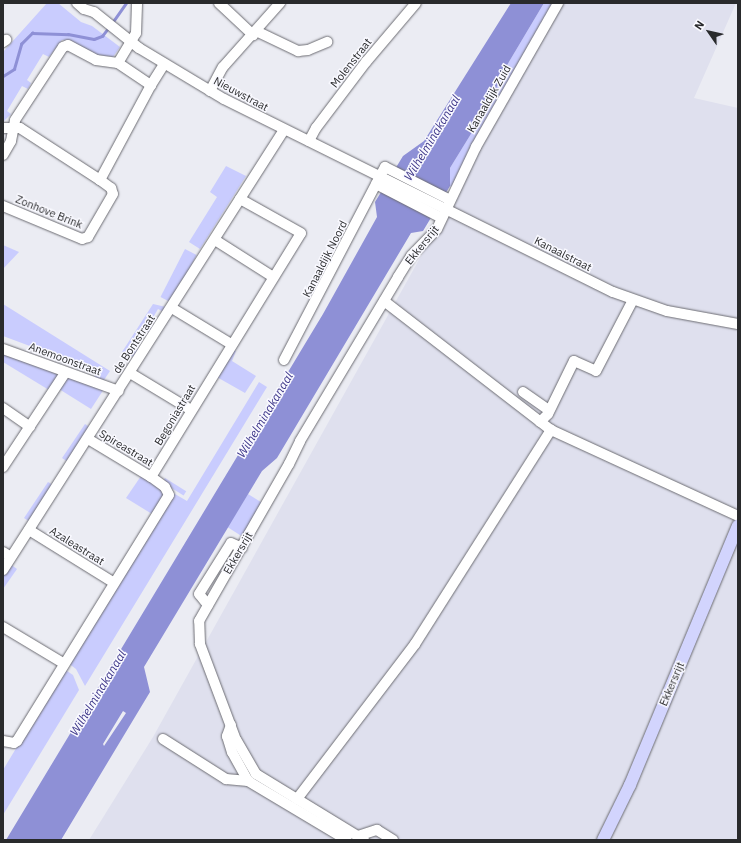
<!DOCTYPE html>
<style>
body{margin:0}
#map{position:relative;width:741px;height:843px;overflow:hidden;background:#ebecf3;font-family:"IBM Plex Sans",sans-serif}
div>[style]{position:absolute}
[style*='--x']{left:calc(var(--x)*1px);top:calc(var(--y)*1px);width:calc(var(--w)*1px);rotate:calc(var(--a)*1deg)}
.built>*{inset:0;background:#dfe0ee}
.green>*{inset:0;background:#c9ccfe;transform-origin:0 0}
.water>*{inset:0;background:#8e90d6}
.stream>*{height:2.5px;margin:-1.25px;padding:0 1.25px;transform-origin:1.25px;border-radius:1.25px;background:#8e90d6}
.roads{filter:drop-shadow(0 0 1px #6c6c72) drop-shadow(0 0 1px #6c6c72)}
.minor>*{height:10px;margin:-5px;padding:0 5px;transform-origin:5px;border-radius:5px;background:#fff}
.major>*{height:12px;margin:-6px;padding:0 6px;transform-origin:6px;border-radius:6px;background:#d2d4fd}
span{translate:-50% -50%;white-space:nowrap;text-align:center;line-height:1.15;-webkit-text-stroke:3px #f9f9ff;paint-order:stroke}
.street-label{font-size:11px;color:#292a2c}
.water-label{font-size:12px;color:#3d3689;font-style:italic}
.frame{position:absolute;inset:0;border:4px solid #292a2c;pointer-events:none}
.north{position:absolute;left:689px;top:12px;width:40px;height:40px;-webkit-text-stroke:3px #f9f9ff;paint-order:stroke;rotate:304deg;font-size:11px;font-weight:700;line-height:16px;text-align:center;color:#292a2c}
.north::after{content:'';display:block;margin:auto;width:14px;height:18px;background:#292a2c;clip-path:polygon(50% 0,100% 100%,50% 72%,0 100%)}
</style>
<div id="map">
<div class="built">
<div style="clip-path:polygon(562px 3px,736px 3px,694px 98px,738px 108px,738px 840px,89px 840px,153px 737px)"></div>
</div>
<div class="green">
<div style="clip-path:polygon(47px 3px,58px 3px,81px 22px,92px 26px,120px 47px,113px 57px,96px 55px,71px 41px,62px 40px,49px 57px,43px 54px,27px 80px,31px 83px,28px 89px,22px 86px,7px 111px,11px 114px,3px 122px,3px 52px)"></div>
<div style="clip-path:polygon(544px 3px,554px 3px,454px 188px,450px 186px,450px 168px,490px 103px,503px 72px)"></div>
<div style="clip-path:polygon(226px 166px,246px 176px,200px 249px,189px 242px,217px 197px,210px 192px)"></div>
<div style="clip-path:polygon(3px 245px,19px 252px,3px 269px)"></div>
<div style="left:185px;top:249px;width:13px;height:54px;rotate:27deg"></div>
<div style="clip-path:polygon(3px 304px,110px 371px,104px 380px,94px 378px,97px 371px,3px 336px)"></div>
<div style="clip-path:polygon(153px 304px,166px 307px,164px 312px,158px 309px,148px 326px,154px 330px,151px 333px,146px 330px,135px 347px,140px 351px,136px 358px,122px 352px)"></div>
<div style="clip-path:polygon(232px 349px,236px 351px,232px 361px,256px 376px,245px 393px,215px 376px,225px 360px,230px 361px,226px 359px)"></div>
<div style="clip-path:polygon(3px 352px,59px 375px,49px 390px,3px 362px)"></div>
<div style="clip-path:polygon(68px 377px,104px 389px,91px 409px,59px 389px)"></div>
<div style="clip-path:polygon(259px 382px,267px 387px,85px 686px,76px 669px,68px 663px,168px 490px,187px 501px)"></div>
<div style="left:85px;top:424px;width:7px;height:41px;rotate:34deg"></div>
<div style="clip-path:polygon(141px 476px,161px 489px,164px 496px,152px 514px,126px 498px)"></div>
<div style="left:165px;top:478px;width:25px;height:5px;rotate:32deg"></div>
<div style="clip-path:polygon(48px 482px,53px 485px,30px 522px,24px 518px)"></div>
<div style="left:248px;top:494px;width:19px;height:39px;rotate:32deg"></div>
<div style="clip-path:polygon(10px 564px,17px 569px,3px 589px,3px 574px)"></div>
<div style="clip-path:polygon(64px 669px,73px 675px,79px 690px,3px 815px,3px 770px)"></div>
</div>
<div class="water">
<div style="clip-path:polygon(evenodd,511px 3px,544px 3px,503px 72px,490px 103px,450px 168px,450px 186px,423px 231px,411px 233px,277px 458px,262px 471px,144px 667px,150px 692px,61px 840px,6px 840px,323px 314px,377px 217px,375px 202px,403px 156px,424px 141px,511px 3px,123px 711px,126px 713px,104px 746px,103px 744px,123px 711px)"></div>
</div>
<div class="stream">
<div style="--x:112;--y:23;--w:24;--a:-55"></div>
<div style="--x:3;--y:76;--w:13;--a:-32"></div>
<div style="--x:14;--y:69;--w:26;--a:-74"></div>
<div style="--x:21;--y:44;--w:16;--a:-45"></div>
<div style="--x:32;--y:33;--w:36;--a:2"></div>
<div style="--x:68;--y:34;--w:26;--a:11"></div>
<div style="--x:94;--y:39;--w:9;--a:-21"></div>
<div style="--x:102;--y:36;--w:11;--a:-52"></div>
</div>
<div class="roads">
<div class="minor">
<div style="--x:77;--y:3;--w:9;--a:41"></div>
<div style="--x:84;--y:9;--w:10;--a:17"></div>
<div style="--x:94;--y:12;--w:58;--a:38.7"></div>
<div style="--x:139;--y:48;--w:99;--a:31"></div>
<div style="--x:224;--y:99;--w:434;--a:26.4"></div>
<div style="--x:613;--y:292;--w:57;--a:19.4"></div>
<div style="--x:667;--y:311;--w:72;--a:10.4"></div>
<div style="--x:219;--y:3;--w:47;--a:43.3"></div>
<div style="--x:256;--y:31;--w:47;--a:25.5"></div>
<div style="--x:298;--y:51;--w:10;--a:-6"></div>
<div style="--x:308;--y:50;--w:21;--a:-23"></div>
<div style="--x:3;--y:42;--w:4;--a:-34"></div>
<div style="--x:118;--y:63;--w:35;--a:-59"></div>
<div style="--x:136;--y:33;--w:30;--a:-88"></div>
<div style="--x:151;--y:85;--w:25;--a:-58"></div>
<div style="--x:210;--y:91;--w:27;--a:-62"></div>
<div style="--x:223;--y:67;--w:86;--a:-48.3"></div>
<div style="--x:3;--y:128;--w:17;--a:0"></div>
<div style="--x:20;--y:128;--w:95;--a:33"></div>
<div style="--x:100;--y:180;--w:14;--a:36"></div>
<div style="--x:111;--y:188;--w:6;--a:72"></div>
<div style="--x:113;--y:194;--w:50;--a:120.2"></div>
<div style="--x:88;--y:237;--w:6;--a:162"></div>
<div style="--x:82;--y:239;--w:86;--a:-157.3"></div>
<div style="--x:309;--y:141;--w:15;--a:-62"></div>
<div style="--x:316;--y:128;--w:83;--a:-52.9"></div>
<div style="--x:366;--y:62;--w:77;--a:-49.7"></div>
<div style="--x:3;--y:155;--w:16;--a:-60"></div>
<div style="--x:11;--y:141;--w:21;--a:-79"></div>
<div style="--x:15;--y:120;--w:87;--a:-56.7"></div>
<div style="--x:63;--y:47;--w:5;--a:-22"></div>
<div style="--x:68;--y:45;--w:32;--a:28"></div>
<div style="--x:96;--y:60;--w:22;--a:8"></div>
<div style="--x:118;--y:63;--w:40;--a:34"></div>
<div style="--x:151;--y:85;--w:108;--a:118.2"></div>
<div style="--x:376;--y:184;--w:74;--a:27.3"></div>
<div style="--x:215;--y:240;--w:69;--a:32.5"></div>
<div style="--x:384;--y:301;--w:211;--a:37.7"></div>
<div style="--x:551;--y:430;--w:206;--a:24.7"></div>
<div style="--x:172;--y:308;--w:69;--a:31.4"></div>
<div style="--x:3;--y:349;--w:123;--a:19.9"></div>
<div style="--x:284;--y:360;--w:218;--a:-62.4"></div>
<div style="--x:385;--y:167;--w:73;--a:26.9"></div>
<div style="--x:130;--y:373;--w:71;--a:31.2"></div>
<div style="--x:523;--y:392;--w:32;--a:35"></div>
<div style="--x:3;--y:408;--w:33;--a:35"></div>
<div style="--x:540;--y:422;--w:11;--a:-45"></div>
<div style="--x:548;--y:414;--w:59;--a:-63.9"></div>
<div style="--x:574;--y:361;--w:24;--a:24"></div>
<div style="--x:596;--y:371;--w:80;--a:-62.5"></div>
<div style="--x:3;--y:467;--w:113;--a:-56.6"></div>
<div style="--x:151;--y:477;--w:286;--a:-58.4"></div>
<div style="--x:301;--y:233;--w:70;--a:-150.9"></div>
<div style="--x:29;--y:530;--w:99;--a:31.8"></div>
<div style="--x:3;--y:552;--w:9;--a:32"></div>
<div style="--x:3;--y:570;--w:522;--a:-57.44"></div>
<div style="--x:208;--y:605;--w:14;--a:-129"></div>
<div style="--x:199;--y:594;--w:60;--a:-57.9"></div>
<div style="--x:231;--y:543;--w:12;--a:24"></div>
<div style="--x:3;--y:627;--w:70;--a:31"></div>
<div style="--x:231;--y:725;--w:12;--a:110"></div>
<div style="--x:227;--y:736;--w:17;--a:73"></div>
<div style="--x:232;--y:752;--w:33;--a:61"></div>
<div style="--x:163;--y:739;--w:75;--a:32.4"></div>
<div style="--x:226;--y:779;--w:22;--a:5"></div>
<div style="--x:248;--y:781;--w:115;--a:30.8"></div>
<div style="--x:3;--y:741;--w:11;--a:10"></div>
<div style="--x:14;--y:743;--w:4;--a:-34"></div>
<div style="--x:17;--y:741;--w:289;--a:-58.3"></div>
<div style="--x:169;--y:495;--w:9;--a:-117"></div>
<div style="--x:165;--y:487;--w:17;--a:-144"></div>
<div style="--x:151;--y:477;--w:74;--a:-148.9"></div>
<div style="--x:297;--y:799;--w:195;--a:-52.7"></div>
<div style="--x:415;--y:644;--w:254;--a:-57.6"></div>
<div style="--x:358;--y:836;--w:20;--a:-18"></div>
<div style="--x:377;--y:830;--w:19;--a:32"></div>
<div style="--x:364;--y:840;--w:127;--a:-148.6"></div>
<div style="--x:256;--y:774;--w:39;--a:-120"></div>
<div style="--x:236;--y:740;--w:103;--a:-110.6"></div>
<div style="--x:200;--y:644;--w:23;--a:-92"></div>
<div style="--x:199;--y:621;--w:181;--a:-60.2"></div>
<div style="--x:289;--y:464;--w:25;--a:-64"></div>
<div style="--x:300;--y:441;--w:191;--a:-59.1"></div>
<div style="--x:398;--y:277;--w:25;--a:-58"></div>
<div style="--x:411;--y:256;--w:37;--a:-46"></div>
<div style="--x:437;--y:229;--w:91;--a:-64.6"></div>
<div style="--x:476;--y:147;--w:166;--a:-60.3"></div>
</div>
<div class="major">
<div style="--x:603;--y:840;--w:61;--a:-63.9"></div>
<div style="--x:630;--y:785;--w:281;--a:-67.4"></div>
</div>
</div>
<div class="street-label">
<span style="left:351px;top:63px;rotate:-52deg">Molenstraat</span>
<span style="left:241px;top:94px;rotate:28deg">Nieuwstraat</span>
<span style="left:489px;top:99px;rotate:-60deg">Kanaaldijk Zuid</span>
<span style="left:49px;top:212px;rotate:22deg">Zonhove Brink</span>
<span style="left:422px;top:245px;rotate:-51deg">Ekkersrijt</span>
<span style="left:563px;top:254px;rotate:27deg">Kanaalstraat</span>
<span style="left:325px;top:259px;rotate:-63deg">Kanaaldijk Noord</span>
<span style="left:134px;top:344px;rotate:-57deg">de Bontstraat</span>
<span style="left:65px;top:359px;rotate:20deg">Anemoonstraat</span>
<span style="left:175px;top:415px;rotate:-59deg">Begoniastraat</span>
<span style="left:126px;top:448px;rotate:31deg">Spireastraat</span>
<span style="left:77px;top:546px;rotate:32deg">Azaleastraat</span>
<span style="left:238px;top:553px;rotate:-60deg">Ekkersrijt</span>
<span style="left:672px;top:684px;rotate:-67deg">Ekkersrijt</span>
</div>
<div class="water-label">
<span style="left:432px;top:138px;rotate:-59deg">Wilhelminakanaal</span>
<span style="left:265px;top:415px;rotate:-59deg">Wilhelminakanaal</span>
<span style="left:98px;top:693px;rotate:-59deg">Wilhelminakanaal</span>
</div>
<div class="frame"></div>
<div class="north">N</div>
</div>
